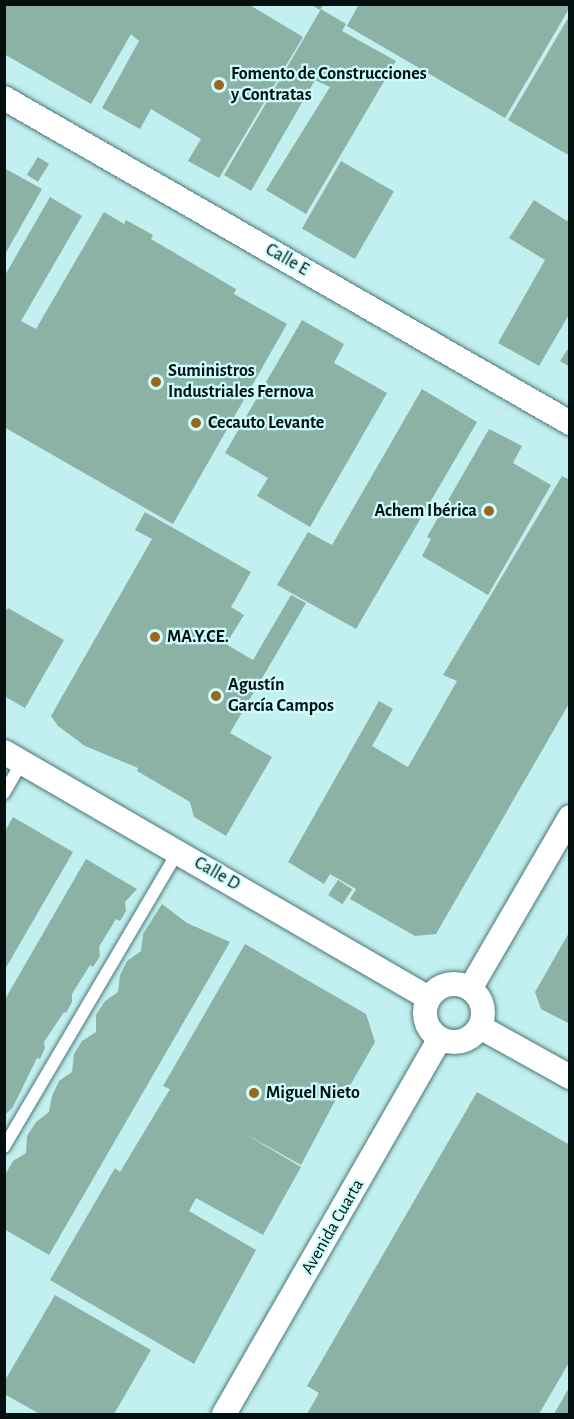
<!DOCTYPE html>
<meta charset="utf-8">
<style>
body{margin:0}
#map{position:relative;width:574px;height:1419px;overflow:hidden;background:#c2f0f0;font-family:"Alegreya Sans",sans-serif}
div>[style]{position:absolute}
[style*='--x']{left:calc(var(--x)*1px);top:calc(var(--y)*1px);width:calc(var(--w)*1px);rotate:calc(var(--a)*1deg)}
.building>*{inset:0;background:#8bb2a5;transform-origin:0 0}
.roads{filter:drop-shadow(0 0 2px #4c7576) drop-shadow(0 0 2px #4c7576)}
.service>*{height:12px;margin:-6px;padding:0 6px;transform-origin:6px;border-radius:6px;background:#fff}
.minor>*{height:24px;margin:-12px;padding:0 12px;transform-origin:12px;border-radius:12px;background:#fff}
.minor>.ring{margin:-12px;padding:0;box-sizing:content-box;background:none;border:24px solid #fff;border-radius:50%}
.dots>*{width:16px;height:16px;translate:-50% -50%;box-sizing:border-box;border:3px solid #cffdfe;border-radius:50%}
span{translate:-50% -50%;white-space:nowrap;text-align:center;line-height:1.15;-webkit-text-stroke:4.5px #cffdfe;paint-order:stroke}
.poi-label{font-size:18px;color:#021010;font-weight:700}
.left{translate:0 -50%;text-align:left}
.right{translate:-100% -50%;text-align:right}
.street-label{font-size:18px;color:#021010}
.frame{position:absolute;inset:0;border:6px solid #021010;pointer-events:none}
</style>
<div id="map">
<div class="building">
<div style="clip-path:polygon(4px 4px,248px 4px,303px 37px,219px 178px,188px 161px,201px 139px,151px 109px,140px 129px,102px 108px,139px 41px,131px 34px,91px 104px,4px 54px)"></div>
<div style="clip-path:polygon(310px 4px,324px 4px,320px 10px)"></div>
<div style="clip-path:polygon(359px 4px,570px 4px,570px 7px,505px 118px,347px 26px)"></div>
<div style="clip-path:polygon(321px 9px,346px 24px,342px 31px,396px 61px,306px 214px,266px 190px,330px 87px,315px 80px,251px 191px,224px 175px)"></div>
<div style="clip-path:polygon(570px 15px,570px 156px,508px 120px)"></div>
<div style="left:38px;top:157px;width:13px;height:21px;rotate:32deg"></div>
<div style="left:341px;top:161px;width:61px;height:78px;rotate:30deg"></div>
<div style="clip-path:polygon(4px 168px,42px 189px,4px 256px)"></div>
<div style="clip-path:polygon(50px 197px,82px 216px,21px 321px,36px 329px,104px 212px,124px 224px,126px 220px,153px 235px,151px 239px,236px 289px,234px 294px,287px 324px,173px 524px,4px 427px,4px 277px)"></div>
<div style="clip-path:polygon(534px 200px,567px 221px,570px 216px,570px 313px,539px 366px,498px 343px,545px 260px,509px 238px)"></div>
<div style="clip-path:polygon(302px 320px,344px 344px,334px 363px,387px 393px,310px 527px,257px 496px,268px 478px,225px 453px)"></div>
<div style="clip-path:polygon(570px 346px,570px 367px,560px 361px)"></div>
<div style="clip-path:polygon(422px 389px,477px 422px,356px 629px,277px 585px,308px 532px,332px 545px)"></div>
<div style="clip-path:polygon(489px 429px,522px 446px,513px 463px,551px 485px,488px 595px,422px 556px,431px 539px,427px 537px)"></div>
<div style="clip-path:polygon(562px 476px,570px 480px,570px 702px,436px 934px,415px 936px,350px 899px,356px 889px,330px 874px,324px 884px,288px 862px,379px 701px,393px 709px,372px 746px,408px 767px,457px 681px,443px 675px)"></div>
<div style="clip-path:polygon(145px 512px,251px 572px,231px 607px,244px 615px,226px 644px,253px 660px,291px 595px,306px 603px,230px 733px,272px 757px,226px 836px,194px 817px,190px 802px,137px 771px,138px 768px,85px 746px,58px 726px,51px 716px,152px 539px,135px 530px)"></div>
<div style="clip-path:polygon(8px 608px,64px 640px,25px 708px,4px 696px,4px 614px)"></div>
<div style="clip-path:polygon(13px 817px,73px 852px,4px 971px,4px 833px)"></div>
<div style="clip-path:polygon(86px 859px,137px 889px,125px 902px,126px 911px,120px 921px,116px 919px,99px 947px,100px 956px,93px 967px,90px 965px,72px 994px,72px 1002px,66px 1013px,64px 1012px,44px 1042px,45px 1048px,40px 1059px,37px 1058px,13px 1107px,4px 1116px,4px 1001px)"></div>
<div style="left:338px;top:880px;width:17px;height:18px;rotate:33deg"></div>
<div style="clip-path:polygon(162px 904px,187px 923px,230px 942px,49px 1255px,4px 1229px,5px 1175px,13px 1161px,26px 1153px,27px 1136px,36px 1122px,49px 1112px,52px 1096px,59px 1081px,72px 1072px,74px 1054px,82px 1041px,96px 1032px,96px 1015px,105px 1001px,118px 992px,120px 975px,127px 961px,141px 951px,143px 934px)"></div>
<div style="clip-path:polygon(570px 931px,570px 1024px,541px 1009px,535px 992px)"></div>
<div style="clip-path:polygon(245px 944px,366px 1014px,375px 1042px,348px 1089px,343px 1086px,301px 1165px,240px 1131px,301px 1167px,263px 1235px,196px 1198px,189px 1211px,256px 1250px,194px 1364px,50px 1280px,115px 1168px,120px 1172px,170px 1089px,163px 1086px)"></div>
<div style="clip-path:polygon(477px 1092px,570px 1145px,570px 1361px,539px 1414px,307px 1414px,319px 1393px,307px 1386px)"></div>
<div style="clip-path:polygon(55px 1295px,151px 1350px,114px 1414px,40px 1414px,4px 1394px,4px 1382px)"></div>
<div style="clip-path:polygon(570px 1386px,570px 1414px,554px 1414px)"></div>
</div>
<div class="roads">
<div class="service">
<div style="--x:4;--y:793;--w:36;--a:-60"></div>
<div style="--x:4;--y:1147;--w:342;--a:-59.5"></div>
</div>
<div class="minor">
<div style="--x:4;--y:98;--w:653;--a:29.86"></div>
<div style="--x:4;--y:752;--w:491;--a:30.1"></div>
<div class="ring" style="left:425px;top:984px;width:34px;height:34px"></div>
<div style="--x:470;--y:989;--w:199;--a:-59.8"></div>
<div style="--x:480;--y:1027;--w:103;--a:29.1"></div>
<div style="--x:224;--y:1414;--w:433;--a:-60.1"></div>
</div>
</div>
<div class="dots">
<div style="left:219px;top:85px;background:#9a661c"></div>
<div style="left:156px;top:382px;background:#9a661c"></div>
<div style="left:196px;top:423px;background:#9a661c"></div>
<div style="left:489px;top:511px;background:#9a661c"></div>
<div style="left:155px;top:637px;background:#9a661c"></div>
<div style="left:216px;top:696px;background:#9a661c"></div>
<div style="left:254px;top:1093px;background:#9a661c"></div>
</div>
<div class="poi-label">
<span class="left" style="left:231px;top:85px">Fomento de Construcciones<br>y Contratas</span>
<span class="left" style="left:168px;top:382px">Suministros<br>Industriales Fernova</span>
<span class="left" style="left:208px;top:423px">Cecauto Levante</span>
<span class="right" style="left:477px;top:511px">Achem Ibérica</span>
<span class="left" style="left:167px;top:637px">MA.Y.CE.</span>
<span class="left" style="left:228px;top:696px">Agustín<br>García Campos</span>
<span class="left" style="left:266px;top:1093px">Miguel Nieto</span>
</div>
<div class="street-label">
<span style="left:287px;top:260px;rotate:30deg">Calle E</span>
<span style="left:217px;top:874px;rotate:30deg">Calle D</span>
<span style="left:333px;top:1227px;rotate:-60deg">Avenida Cuarta</span>
</div>
<div class="frame"></div>
</div>
